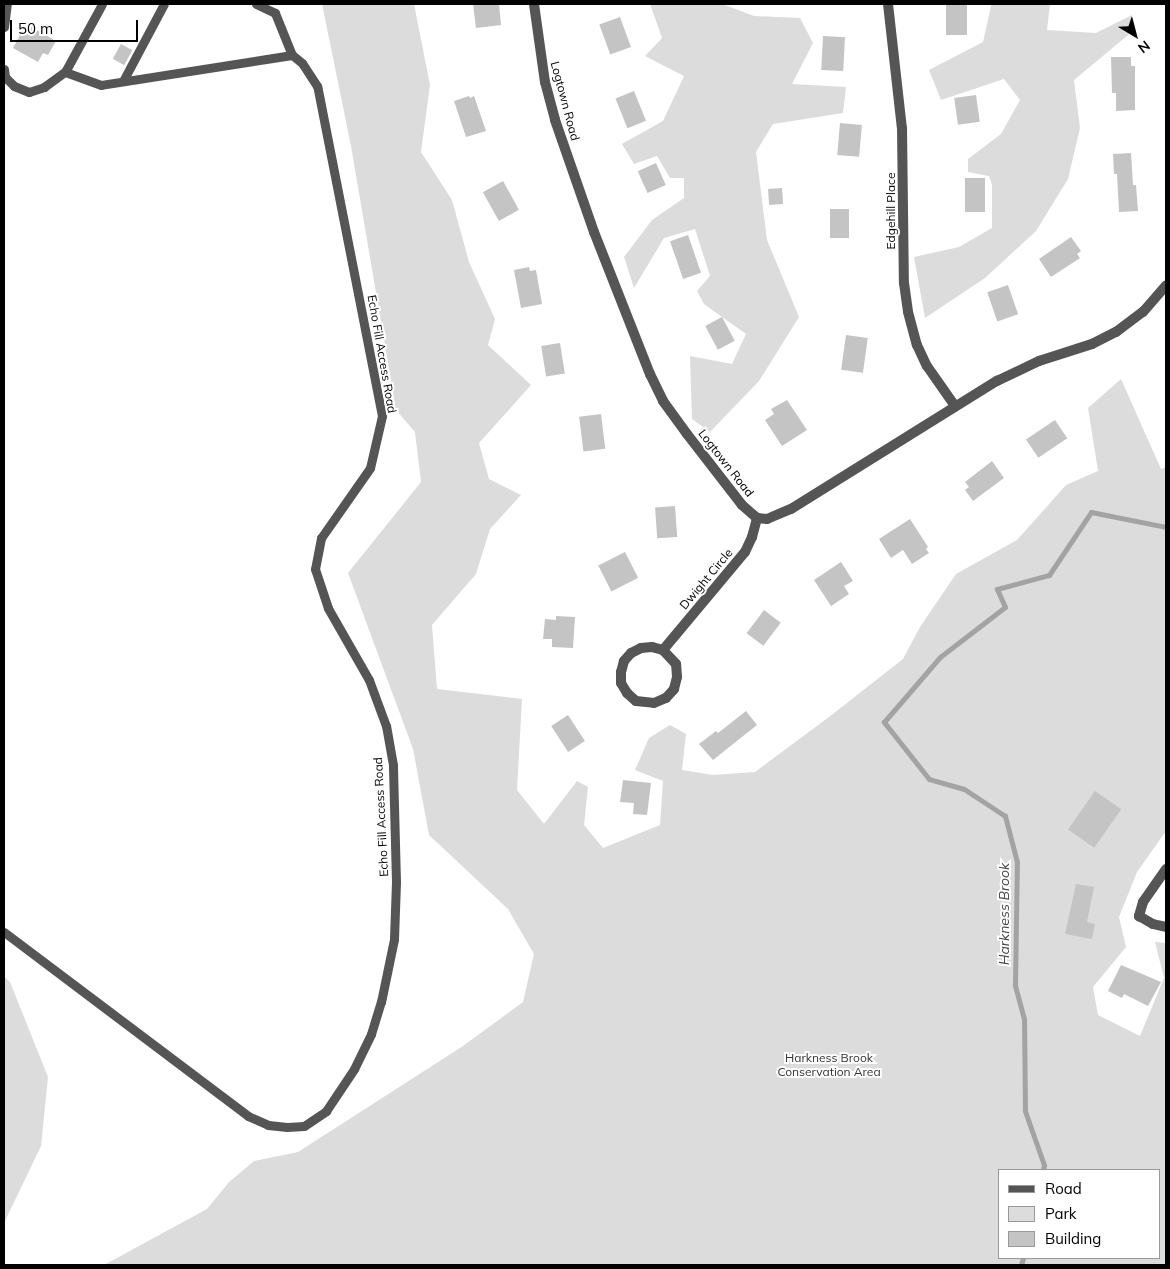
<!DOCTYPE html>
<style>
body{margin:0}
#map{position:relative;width:1170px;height:1269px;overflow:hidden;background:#fff;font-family:Mulish,sans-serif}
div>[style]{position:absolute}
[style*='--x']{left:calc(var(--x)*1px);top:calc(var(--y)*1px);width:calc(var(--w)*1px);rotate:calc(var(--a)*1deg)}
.green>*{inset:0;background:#dcdcdc}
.stream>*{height:5px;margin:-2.5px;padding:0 2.5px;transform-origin:2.5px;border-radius:2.5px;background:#a3a3a3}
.building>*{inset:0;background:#c4c4c4;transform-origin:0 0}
.service>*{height:9px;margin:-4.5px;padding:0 4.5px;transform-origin:4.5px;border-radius:4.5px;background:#555}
.minor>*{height:10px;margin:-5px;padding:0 5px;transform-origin:5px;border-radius:5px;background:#555}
span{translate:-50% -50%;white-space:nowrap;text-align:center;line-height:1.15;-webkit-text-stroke:4px #fff;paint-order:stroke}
.street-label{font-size:12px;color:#000}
.park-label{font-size:12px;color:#333}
.water-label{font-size:14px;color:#444;font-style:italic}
.frame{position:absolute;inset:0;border:5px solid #000;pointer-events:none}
.legend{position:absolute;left:998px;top:1169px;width:162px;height:90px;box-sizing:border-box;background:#fff;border:1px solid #999;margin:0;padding:6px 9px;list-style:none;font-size:15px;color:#000}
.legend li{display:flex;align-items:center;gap:10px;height:25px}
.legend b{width:25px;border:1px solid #999}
.north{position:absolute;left:1110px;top:10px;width:50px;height:50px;-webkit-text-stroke:4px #fff;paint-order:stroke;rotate:143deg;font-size:14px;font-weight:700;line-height:20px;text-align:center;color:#000}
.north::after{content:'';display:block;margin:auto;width:18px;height:22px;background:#000;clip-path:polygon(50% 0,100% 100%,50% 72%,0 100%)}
.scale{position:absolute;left:10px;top:20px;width:128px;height:22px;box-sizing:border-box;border:2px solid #000;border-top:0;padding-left:6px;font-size:15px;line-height:18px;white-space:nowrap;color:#000;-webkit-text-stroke:4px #fff;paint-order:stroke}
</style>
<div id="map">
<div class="green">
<div style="clip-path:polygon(evenodd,322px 4px,414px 4px,430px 85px,421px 152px,452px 200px,469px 262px,495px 319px,488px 345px,531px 385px,479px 443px,489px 479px,521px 495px,490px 529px,476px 574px,432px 625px,437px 689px,522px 699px,517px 790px,544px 824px,577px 781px,588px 787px,584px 825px,603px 848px,660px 825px,663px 781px,635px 770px,649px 738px,670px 725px,686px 734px,682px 770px,713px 775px,755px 772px,829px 717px,903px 659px,920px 627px,956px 574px,1017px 540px,1066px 485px,1098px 471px,1088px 408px,1121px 379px,1161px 469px,1166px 467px,1166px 831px,1137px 872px,1119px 917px,1126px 947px,1093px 987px,1098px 1015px,1140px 1036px,1164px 978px,1155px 942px,1166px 943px,1166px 1265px,104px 1265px,207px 1209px,229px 1182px,254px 1161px,298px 1152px,463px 1046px,523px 1002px,534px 954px,508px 909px,429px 835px,413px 749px,348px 573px,421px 482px,415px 432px,396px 410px,351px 146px,322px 4px,999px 1170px,1159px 1170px,1159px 1258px,999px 1258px,999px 1170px)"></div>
<div style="clip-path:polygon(650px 4px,722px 4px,754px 16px,800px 18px,813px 43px,792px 84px,846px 87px,843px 113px,773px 124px,756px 152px,767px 240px,799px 317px,759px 381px,710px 432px,692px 419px,690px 356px,732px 364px,746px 334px,704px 304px,697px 291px,710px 276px,695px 229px,664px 238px,634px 288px,624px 257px,652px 220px,684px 198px,684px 178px,670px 178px,657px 156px,634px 164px,622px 144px,663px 121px,684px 76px,645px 56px,662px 38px)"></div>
<div style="clip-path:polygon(989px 4px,1050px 4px,1047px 30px,1096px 33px,1132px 15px,1133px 31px,1074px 80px,1080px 128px,1068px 179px,1036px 231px,985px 278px,925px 318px,914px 257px,959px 247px,992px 228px,992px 185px,989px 176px,968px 172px,968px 159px,1001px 134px,1020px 100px,1004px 79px,941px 100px,929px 70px,983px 42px,991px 6px)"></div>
<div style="clip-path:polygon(4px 976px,10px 982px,48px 1077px,41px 1146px,4px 1223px)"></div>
</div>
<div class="stream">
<div style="--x:1043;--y:1170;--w:5;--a:-79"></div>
<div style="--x:1044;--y:1165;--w:57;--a:-109.4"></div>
<div style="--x:1025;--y:1111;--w:92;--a:-90.6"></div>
<div style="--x:1024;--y:1019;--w:35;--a:-105"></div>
<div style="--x:1015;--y:985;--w:123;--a:-89.1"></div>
<div style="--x:1017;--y:862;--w:48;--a:-104.6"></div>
<div style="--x:1005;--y:816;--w:49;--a:-146.6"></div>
<div style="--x:964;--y:789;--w:36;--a:-164"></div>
<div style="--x:929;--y:779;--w:73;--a:-128.3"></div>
<div style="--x:884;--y:722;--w:86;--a:-49.3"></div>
<div style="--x:940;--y:657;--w:82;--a:-37.6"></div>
<div style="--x:1005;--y:607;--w:20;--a:-114"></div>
<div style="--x:997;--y:589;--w:54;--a:-15.1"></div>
<div style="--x:1049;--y:575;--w:76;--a:-56.3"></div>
<div style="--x:1091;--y:512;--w:76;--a:11.3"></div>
<div style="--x:1021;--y:1265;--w:7;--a:-74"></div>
</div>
<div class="building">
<div style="clip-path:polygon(473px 4px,499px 4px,501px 25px,476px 28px)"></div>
<div style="left:946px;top:4px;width:21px;height:31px"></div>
<div style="left:620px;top:17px;width:32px;height:22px;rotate:70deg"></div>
<div style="clip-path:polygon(26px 24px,56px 41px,48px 55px,43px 53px,38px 62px,13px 48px)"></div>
<div style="left:823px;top:36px;width:22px;height:34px;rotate:3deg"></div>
<div style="left:121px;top:44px;width:13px;height:17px;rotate:29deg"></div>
<div style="clip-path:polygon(1111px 57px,1131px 57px,1131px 66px,1135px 66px,1135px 110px,1116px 111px,1116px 93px,1112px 93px)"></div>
<div style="left:634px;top:91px;width:32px;height:20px;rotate:68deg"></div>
<div style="left:976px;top:95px;width:27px;height:22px;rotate:82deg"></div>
<div style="clip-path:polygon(469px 96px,470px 98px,474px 96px,486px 131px,466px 137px,454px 101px)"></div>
<div style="left:840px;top:123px;width:22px;height:32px;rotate:5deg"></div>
<div style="clip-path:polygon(1131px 153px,1133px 185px,1136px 185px,1138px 211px,1119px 212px,1117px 174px,1114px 174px,1113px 154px)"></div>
<div style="left:656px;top:163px;width:24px;height:20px;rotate:66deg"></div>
<div style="left:965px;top:178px;width:20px;height:34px"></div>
<div style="left:503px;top:181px;width:33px;height:23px;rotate:61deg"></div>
<div style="left:782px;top:188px;width:16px;height:14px;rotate:86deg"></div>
<div style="left:849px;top:209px;width:29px;height:19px;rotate:90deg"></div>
<div style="left:688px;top:235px;width:40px;height:19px;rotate:71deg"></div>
<div style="clip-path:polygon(1071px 237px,1081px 251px,1077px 254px,1080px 258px,1051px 277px,1039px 259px)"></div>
<div style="clip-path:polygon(529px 267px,530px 271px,536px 270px,542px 304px,521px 308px,514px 270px)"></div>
<div style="left:1008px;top:285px;width:31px;height:22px;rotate:71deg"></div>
<div style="left:722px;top:317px;width:27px;height:19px;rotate:62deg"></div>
<div style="left:846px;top:335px;width:22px;height:35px;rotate:8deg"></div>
<div style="left:560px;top:343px;width:31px;height:19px;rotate:81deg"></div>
<div style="clip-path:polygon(787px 400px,807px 430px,782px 446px,765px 420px,774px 414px,771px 409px)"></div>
<div style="left:601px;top:414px;width:35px;height:22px;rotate:83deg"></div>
<div style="left:1055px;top:420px;width:22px;height:35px;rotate:56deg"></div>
<div style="clip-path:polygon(992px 461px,1004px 478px,973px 501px,965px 490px,969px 487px,965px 482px)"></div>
<div style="left:675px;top:506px;width:31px;height:20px;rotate:86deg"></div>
<div style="clip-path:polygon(910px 519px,928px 547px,926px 549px,929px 553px,912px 564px,903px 550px,891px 558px,879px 539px)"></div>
<div style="left:625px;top:552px;width:29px;height:30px;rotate:63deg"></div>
<div style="clip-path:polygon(841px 562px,853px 581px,844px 586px,849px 594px,831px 606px,814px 580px)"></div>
<div style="left:764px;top:610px;width:21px;height:29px;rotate:37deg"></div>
<div style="clip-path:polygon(556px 616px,575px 617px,573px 648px,552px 647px,552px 639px,543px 639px,545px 619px,556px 620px)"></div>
<div style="clip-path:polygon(746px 711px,757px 725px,713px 760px,699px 744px,716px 731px,718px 733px)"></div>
<div style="left:568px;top:715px;width:31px;height:20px;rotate:57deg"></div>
<div style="clip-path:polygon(623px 780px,651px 783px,647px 815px,633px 814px,634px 803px,620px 802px)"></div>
<div style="left:1095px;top:791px;width:32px;height:47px;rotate:35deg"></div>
<div style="clip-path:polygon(1076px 884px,1094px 887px,1087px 922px,1095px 924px,1092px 939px,1065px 934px)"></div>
<div style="clip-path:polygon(1121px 965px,1161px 982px,1148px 1006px,1124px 994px,1122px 998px,1108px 991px)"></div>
</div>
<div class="service">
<div style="--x:256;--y:4;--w:21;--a:25"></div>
<div style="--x:275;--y:13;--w:45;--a:68"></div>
<div style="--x:4;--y:27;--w:23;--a:-83"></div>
<div style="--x:4;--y:69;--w:8;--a:83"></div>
<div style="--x:5;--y:77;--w:13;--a:45"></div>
<div style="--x:14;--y:86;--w:16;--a:22"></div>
<div style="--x:29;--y:92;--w:16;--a:-18"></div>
<div style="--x:44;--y:87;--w:26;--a:-36"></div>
<div style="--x:123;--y:81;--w:87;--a:-62"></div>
<div style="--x:4;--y:932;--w:306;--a:37"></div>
<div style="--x:248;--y:1116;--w:22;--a:24"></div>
<div style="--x:268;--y:1125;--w:19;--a:6"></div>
<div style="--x:287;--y:1127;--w:17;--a:-3"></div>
<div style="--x:304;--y:1126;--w:27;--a:-34"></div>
<div style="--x:326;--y:1111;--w:50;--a:-56.3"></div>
<div style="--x:354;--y:1069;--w:39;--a:-64"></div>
<div style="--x:371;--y:1034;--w:34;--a:-73"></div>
<div style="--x:381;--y:1002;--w:64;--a:-78.3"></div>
<div style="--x:394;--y:939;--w:57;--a:-88"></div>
<div style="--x:396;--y:882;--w:117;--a:-91.5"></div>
<div style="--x:393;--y:765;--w:40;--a:-100"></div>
<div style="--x:386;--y:726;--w:49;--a:-110.3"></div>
<div style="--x:369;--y:680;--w:83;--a:-119.7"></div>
<div style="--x:328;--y:608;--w:41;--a:-108.4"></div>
<div style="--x:315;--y:569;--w:32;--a:-79"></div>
<div style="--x:321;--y:538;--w:85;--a:-55"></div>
<div style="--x:370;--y:468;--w:53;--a:-77"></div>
<div style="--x:382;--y:416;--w:336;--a:-101.1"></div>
<div style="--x:317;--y:86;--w:27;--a:-123"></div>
<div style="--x:302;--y:63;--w:13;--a:-141"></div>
<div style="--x:292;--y:55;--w:193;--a:171.1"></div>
<div style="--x:101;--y:85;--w:38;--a:-160"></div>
<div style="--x:65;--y:72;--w:77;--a:-61.4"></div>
</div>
<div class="minor">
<div style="--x:534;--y:4;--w:79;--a:82"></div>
<div style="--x:545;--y:82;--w:39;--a:75"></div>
<div style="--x:555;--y:120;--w:119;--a:70.8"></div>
<div style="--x:594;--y:232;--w:153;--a:68.5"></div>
<div style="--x:650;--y:374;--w:30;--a:64"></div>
<div style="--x:663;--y:401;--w:41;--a:54"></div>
<div style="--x:687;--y:434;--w:90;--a:52.2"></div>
<div style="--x:742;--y:505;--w:20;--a:41"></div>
<div style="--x:757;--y:518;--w:10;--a:6"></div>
<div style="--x:767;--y:519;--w:26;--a:-23"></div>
<div style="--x:791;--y:509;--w:243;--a:-31.9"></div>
<div style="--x:997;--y:381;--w:47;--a:-25.5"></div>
<div style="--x:1039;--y:361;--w:56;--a:-17.8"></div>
<div style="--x:1092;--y:344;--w:27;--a:-27"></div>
<div style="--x:1116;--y:332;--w:34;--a:-37"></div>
<div style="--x:1143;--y:312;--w:35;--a:-49"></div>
<div style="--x:888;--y:4;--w:125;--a:83.6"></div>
<div style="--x:902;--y:128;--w:155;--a:89.3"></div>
<div style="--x:904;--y:283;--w:29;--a:82"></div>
<div style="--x:908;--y:312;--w:34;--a:75"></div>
<div style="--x:917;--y:345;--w:23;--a:65"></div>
<div style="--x:927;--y:366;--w:49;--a:55"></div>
<div style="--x:663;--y:650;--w:11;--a:-165"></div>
<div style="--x:652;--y:647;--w:11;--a:175"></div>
<div style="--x:641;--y:648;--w:11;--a:153"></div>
<div style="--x:631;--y:653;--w:11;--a:131"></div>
<div style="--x:624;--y:661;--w:11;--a:105"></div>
<div style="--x:621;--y:672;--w:11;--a:90"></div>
<div style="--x:621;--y:683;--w:12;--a:59"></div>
<div style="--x:627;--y:693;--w:12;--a:42"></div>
<div style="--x:636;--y:701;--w:18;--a:6"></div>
<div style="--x:654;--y:703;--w:13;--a:-23"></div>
<div style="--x:666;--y:698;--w:12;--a:-48"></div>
<div style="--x:674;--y:689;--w:12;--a:-76"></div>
<div style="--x:677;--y:677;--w:13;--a:-94"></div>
<div style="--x:676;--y:664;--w:19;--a:-133"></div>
<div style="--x:663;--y:650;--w:128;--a:-50.1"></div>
<div style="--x:745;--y:552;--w:17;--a:-65"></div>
<div style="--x:752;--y:537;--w:20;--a:-75"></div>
<div style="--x:1166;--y:869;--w:40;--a:124.9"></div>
<div style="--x:1143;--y:902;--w:15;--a:106"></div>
<div style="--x:1139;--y:916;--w:16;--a:30"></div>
<div style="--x:1153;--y:924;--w:13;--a:13"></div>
</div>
<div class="street-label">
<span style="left:565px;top:101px;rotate:75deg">Logtown Road</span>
<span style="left:891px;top:211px;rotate:-90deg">Edgehill Place</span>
<span style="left:382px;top:354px;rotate:80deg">Echo Fill Access Road</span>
<span style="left:726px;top:463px;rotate:52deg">Logtown Road</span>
<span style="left:706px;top:579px;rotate:-50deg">Dwight Circle</span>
<span style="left:381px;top:817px;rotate:-93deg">Echo Fill Access Road</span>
</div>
<div class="park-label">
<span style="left:829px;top:1065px">Harkness Brook<br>Conservation Area</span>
</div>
<div class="water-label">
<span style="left:1004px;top:914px;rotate:-90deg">Harkness Brook</span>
</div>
<div class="frame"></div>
<ul class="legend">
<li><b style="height:6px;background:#555"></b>Road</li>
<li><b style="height:14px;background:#dcdcdc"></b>Park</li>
<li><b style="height:14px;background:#c4c4c4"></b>Building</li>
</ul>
<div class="north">N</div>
<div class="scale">50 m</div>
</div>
